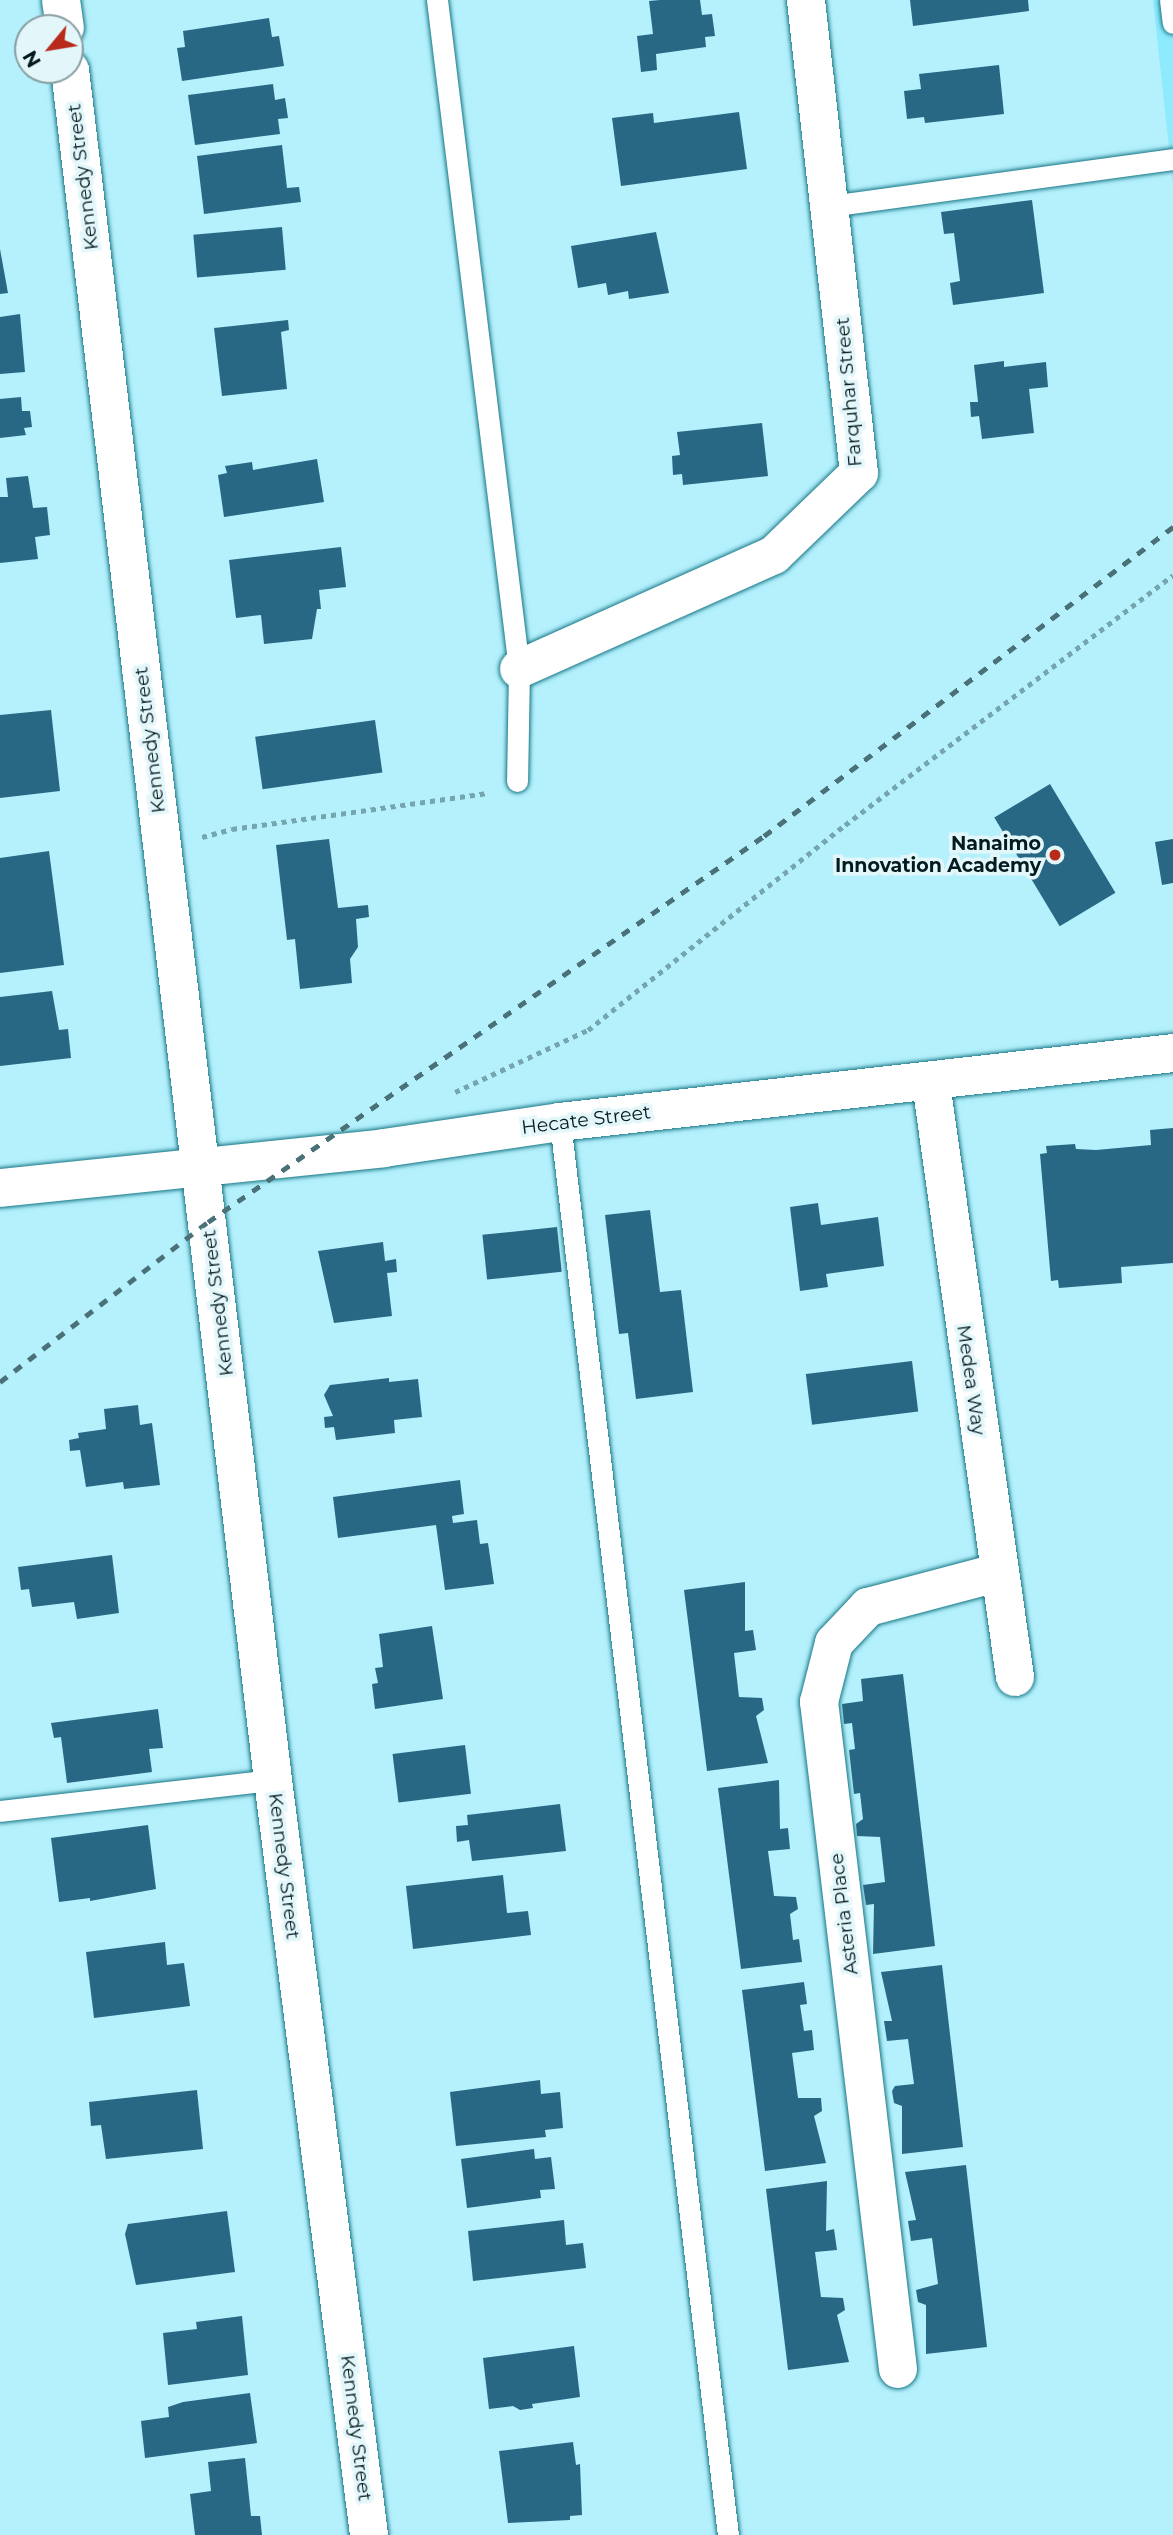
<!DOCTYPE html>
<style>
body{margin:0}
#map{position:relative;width:1173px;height:2535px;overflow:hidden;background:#b4f1fd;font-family:Montserrat,sans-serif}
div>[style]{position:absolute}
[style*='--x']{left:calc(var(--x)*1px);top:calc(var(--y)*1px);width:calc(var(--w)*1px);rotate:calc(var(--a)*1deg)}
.built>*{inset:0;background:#8debfd}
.building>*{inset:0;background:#286884;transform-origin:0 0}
.path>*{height:4.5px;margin-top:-2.25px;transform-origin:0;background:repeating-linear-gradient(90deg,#75a5ae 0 5px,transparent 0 10px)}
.roads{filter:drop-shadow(0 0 2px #177685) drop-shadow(0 0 2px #177685)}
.service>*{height:21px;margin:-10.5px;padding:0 10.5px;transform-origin:10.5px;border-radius:10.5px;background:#fff}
.minor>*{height:38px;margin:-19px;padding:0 19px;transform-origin:19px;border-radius:19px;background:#fff}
.rail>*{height:5px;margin-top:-2.5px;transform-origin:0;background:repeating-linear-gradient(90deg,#4a7178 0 9px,transparent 0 18px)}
.dots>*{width:19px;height:19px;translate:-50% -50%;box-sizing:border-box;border:4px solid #e3f6fa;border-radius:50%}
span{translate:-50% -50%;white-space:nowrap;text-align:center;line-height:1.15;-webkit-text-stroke:7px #e3f6fa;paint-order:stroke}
.street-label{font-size:19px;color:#031b1f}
.poi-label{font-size:19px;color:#031b1f;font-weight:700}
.right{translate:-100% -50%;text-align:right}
.north{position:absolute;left:14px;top:14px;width:70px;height:70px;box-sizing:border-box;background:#e3f6fa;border:2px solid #899ea2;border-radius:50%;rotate:240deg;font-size:19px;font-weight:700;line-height:28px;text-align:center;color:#031b1f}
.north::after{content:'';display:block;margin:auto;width:24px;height:32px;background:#b82b1a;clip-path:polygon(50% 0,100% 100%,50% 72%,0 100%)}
</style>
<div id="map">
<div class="built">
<div style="clip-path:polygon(1153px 0,1173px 0,1173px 185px)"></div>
</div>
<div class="building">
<div style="clip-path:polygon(660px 0,700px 0,702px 15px,712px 14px,715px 36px,705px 37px,706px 47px,656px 54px,657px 70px,641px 72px,637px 36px,653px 34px,649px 1px)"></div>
<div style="clip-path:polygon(910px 0,1028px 0,1029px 11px,913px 26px)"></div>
<div style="clip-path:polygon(269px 18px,272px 37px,279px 36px,284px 66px,182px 81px,177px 48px,185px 47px,183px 31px)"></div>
<div style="clip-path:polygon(999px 65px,1004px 114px,925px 123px,924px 117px,907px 119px,904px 91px,921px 89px,919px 74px)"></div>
<div style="clip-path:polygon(273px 84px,275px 100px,285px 98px,288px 118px,278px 119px,280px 134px,195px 145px,188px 95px)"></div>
<div style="clip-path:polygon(739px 112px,747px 169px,621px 186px,612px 118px,653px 113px,654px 123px)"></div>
<div style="clip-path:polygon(282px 145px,287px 188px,299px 187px,301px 202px,204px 214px,197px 156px)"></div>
<div style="clip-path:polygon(1032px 200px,1044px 293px,953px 305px,950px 283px,960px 281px,954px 233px,944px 234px,941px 212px)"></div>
<div style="left:282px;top:227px;width:43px;height:89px;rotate:85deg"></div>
<div style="clip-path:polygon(656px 232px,669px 293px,629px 299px,628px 291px,608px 295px,606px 283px,578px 288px,571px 246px)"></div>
<div style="clip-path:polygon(0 249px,8px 293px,0 294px)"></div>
<div style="clip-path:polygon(20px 314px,25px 372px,0 374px,0 317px)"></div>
<div style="clip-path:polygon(288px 320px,289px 330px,281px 332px,287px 389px,222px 396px,214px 328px)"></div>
<div style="clip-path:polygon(1004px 361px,1004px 367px,1046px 362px,1048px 387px,1029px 389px,1034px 433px,982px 439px,979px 416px,971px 417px,970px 402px,978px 402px,974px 365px)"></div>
<div style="clip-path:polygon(21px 397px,22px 411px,30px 411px,32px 427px,24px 428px,26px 435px,0 438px,0 399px)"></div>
<div style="clip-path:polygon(762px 423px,768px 476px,683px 485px,682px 474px,673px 475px,672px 456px,680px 455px,677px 432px)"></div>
<div style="clip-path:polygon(317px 459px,324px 502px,224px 517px,218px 475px,227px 473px,225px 466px,252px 462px,253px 470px)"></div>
<div style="clip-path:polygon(28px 476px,33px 508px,47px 507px,50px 535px,35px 537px,38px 559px,0 563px,0 497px,8px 497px,6px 478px)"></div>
<div style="clip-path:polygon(341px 547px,346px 587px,319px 590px,321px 609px,317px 609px,312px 639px,264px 644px,261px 615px,236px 618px,229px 560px)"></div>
<div style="clip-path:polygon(51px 710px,60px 791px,0 798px,0 715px)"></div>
<div style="left:375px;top:720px;width:53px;height:121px;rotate:82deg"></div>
<div style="left:1050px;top:784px;width:127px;height:65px;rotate:59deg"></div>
<div style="clip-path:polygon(329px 839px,338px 908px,368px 905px,369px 917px,356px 919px,358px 947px,350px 959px,352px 983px,300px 989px,295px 939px,287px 940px,276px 845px)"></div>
<div style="clip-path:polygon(1173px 839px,1173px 883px,1162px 885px,1155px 842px)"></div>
<div style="clip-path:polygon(49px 851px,64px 965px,0 973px,0 858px)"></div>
<div style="clip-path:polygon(52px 991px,59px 1030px,68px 1029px,71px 1058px,0 1066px,0 997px)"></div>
<div style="clip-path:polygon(1173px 1128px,1173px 1263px,1121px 1267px,1122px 1283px,1059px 1288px,1058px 1280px,1051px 1281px,1040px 1154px,1047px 1153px,1046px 1146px,1075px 1144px,1076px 1149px,1096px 1150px,1151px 1145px,1150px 1130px)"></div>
<div style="clip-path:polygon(818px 1203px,821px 1225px,878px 1217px,884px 1266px,826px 1274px,828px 1287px,800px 1291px,790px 1207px)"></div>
<div style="clip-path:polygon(650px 1210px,660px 1292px,681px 1290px,693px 1392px,636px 1399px,628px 1333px,619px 1334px,605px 1215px)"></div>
<div style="left:557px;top:1227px;width:45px;height:75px;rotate:84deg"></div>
<div style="clip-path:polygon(383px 1242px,385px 1261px,396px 1259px,397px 1272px,387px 1273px,392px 1316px,334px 1323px,318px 1251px)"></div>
<div style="left:912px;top:1361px;width:51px;height:107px;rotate:83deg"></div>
<div style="clip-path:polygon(389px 1378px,389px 1382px,418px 1379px,422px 1417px,394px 1420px,395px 1433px,336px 1440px,334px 1427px,325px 1428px,324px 1417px,333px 1416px,324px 1395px,330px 1385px)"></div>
<div style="clip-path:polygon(138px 1405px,140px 1425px,152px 1423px,160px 1485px,124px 1489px,123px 1482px,86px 1487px,80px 1450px,70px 1451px,69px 1440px,79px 1438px,78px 1433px,106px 1429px,104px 1409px)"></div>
<div style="clip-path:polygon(460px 1480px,464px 1514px,452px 1516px,453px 1523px,477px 1520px,480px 1544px,488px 1543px,494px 1584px,445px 1590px,436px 1525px,338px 1538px,333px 1497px)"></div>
<div style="clip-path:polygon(112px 1555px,119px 1613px,77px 1619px,74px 1602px,32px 1607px,29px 1589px,21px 1590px,18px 1567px)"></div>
<div style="clip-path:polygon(745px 1582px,745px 1631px,753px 1630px,756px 1650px,734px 1653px,739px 1697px,762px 1698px,764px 1710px,756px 1716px,768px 1763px,707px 1771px,684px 1590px)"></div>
<div style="clip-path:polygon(432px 1626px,443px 1699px,375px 1709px,372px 1684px,378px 1683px,375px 1668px,383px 1667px,379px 1634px)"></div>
<div style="clip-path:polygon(903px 1674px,935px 1946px,873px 1954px,874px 1904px,866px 1905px,863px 1885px,885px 1882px,880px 1837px,857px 1836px,856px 1824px,863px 1819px,860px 1793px,854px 1794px,849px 1750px,855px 1749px,852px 1723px,844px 1724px,842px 1704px,863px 1701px,861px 1679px)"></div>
<div style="clip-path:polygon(158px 1709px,163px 1748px,149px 1749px,152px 1772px,67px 1783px,61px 1737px,54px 1738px,51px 1723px)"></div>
<div style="left:465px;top:1745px;width:49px;height:73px;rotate:83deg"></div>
<div style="clip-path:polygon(779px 1780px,780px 1829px,788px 1828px,790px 1849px,768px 1851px,774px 1896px,796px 1897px,798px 1909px,790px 1914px,793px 1940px,799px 1939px,802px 1962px,741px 1969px,718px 1788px)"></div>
<div style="clip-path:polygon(560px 1804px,566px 1851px,472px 1861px,469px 1840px,457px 1842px,456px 1826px,468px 1825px,467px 1815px)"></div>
<div style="clip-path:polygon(148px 1825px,156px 1889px,90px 1901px,90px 1898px,59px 1902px,51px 1838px)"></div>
<div style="clip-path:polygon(503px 1875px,507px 1913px,528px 1911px,531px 1935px,413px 1949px,406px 1886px)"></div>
<div style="clip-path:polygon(165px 1942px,167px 1965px,184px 1963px,190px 2006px,94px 2018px,86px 1952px)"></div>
<div style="clip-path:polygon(942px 1965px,963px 2147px,902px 2154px,902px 2106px,894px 2103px,892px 2091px,895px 2086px,914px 2084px,908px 2039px,887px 2041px,884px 2021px,892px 2021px,881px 1972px)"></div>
<div style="clip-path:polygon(804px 1982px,807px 2004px,800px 2005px,804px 2031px,812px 2030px,814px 2050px,792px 2053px,798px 2098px,821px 2098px,822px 2111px,814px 2116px,826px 2163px,765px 2171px,742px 1990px)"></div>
<div style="clip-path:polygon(540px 2080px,541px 2094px,560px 2092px,563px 2128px,545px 2130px,546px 2137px,456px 2146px,450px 2092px)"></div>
<div style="clip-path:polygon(197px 2090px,203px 2149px,106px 2159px,101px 2125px,91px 2126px,89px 2102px)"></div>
<div style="clip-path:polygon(534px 2149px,535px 2159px,551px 2157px,555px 2189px,540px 2190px,541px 2198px,467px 2208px,461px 2159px)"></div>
<div style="clip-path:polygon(966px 2165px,987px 2347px,926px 2354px,926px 2305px,918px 2302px,916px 2290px,938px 2284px,932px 2238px,911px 2241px,908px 2221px,916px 2220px,905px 2172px)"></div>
<div style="clip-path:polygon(827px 2181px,826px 2231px,834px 2229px,837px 2250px,815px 2252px,818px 2275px,821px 2297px,843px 2298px,845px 2310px,837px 2315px,849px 2362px,788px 2370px,766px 2189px)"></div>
<div style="clip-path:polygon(227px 2211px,235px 2272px,136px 2285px,125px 2234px,128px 2224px)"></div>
<div style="clip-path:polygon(564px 2220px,566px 2245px,583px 2243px,586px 2268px,473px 2281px,468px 2231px)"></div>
<div style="clip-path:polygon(242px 2316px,248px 2375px,168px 2385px,163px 2333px,197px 2329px,196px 2322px)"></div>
<div style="clip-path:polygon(574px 2346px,580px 2397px,532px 2404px,533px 2408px,520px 2410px,513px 2406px,489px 2409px,483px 2358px)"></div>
<div style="clip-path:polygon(250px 2393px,257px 2443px,145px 2458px,141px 2421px,169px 2417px,168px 2407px,183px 2402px)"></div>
<div style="clip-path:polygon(573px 2442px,576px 2465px,580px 2464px,582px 2515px,570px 2516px,570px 2520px,508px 2523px,499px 2451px)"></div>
<div style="clip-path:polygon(245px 2458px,251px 2516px,260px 2516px,262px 2535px,195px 2535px,190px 2494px,211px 2491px,208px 2462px)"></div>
</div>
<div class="path">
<div style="--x:202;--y:837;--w:31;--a:-15"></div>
<div style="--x:232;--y:829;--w:258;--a:-8"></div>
<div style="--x:455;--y:1092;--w:147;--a:-25"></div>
<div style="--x:588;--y:1030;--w:329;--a:-38.6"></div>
<div style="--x:845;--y:825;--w:412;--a:-37.3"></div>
</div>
<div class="roads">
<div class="service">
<div style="--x:437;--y:0;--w:674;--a:83.01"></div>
<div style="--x:519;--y:669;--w:112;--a:91"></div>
<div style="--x:1170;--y:0;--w:23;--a:83"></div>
<div style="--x:830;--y:206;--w:346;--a:-7.8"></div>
<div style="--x:560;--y:1122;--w:1423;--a:83.22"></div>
<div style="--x:0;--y:1811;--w:275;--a:-6.5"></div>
</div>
<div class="minor">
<div style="--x:61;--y:0;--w:28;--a:82"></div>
<div style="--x:70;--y:70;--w:1722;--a:83.23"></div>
<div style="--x:273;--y:1780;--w:761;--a:82.75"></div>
<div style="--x:519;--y:669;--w:279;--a:-24.1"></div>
<div style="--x:774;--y:555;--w:118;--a:-44"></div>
<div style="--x:859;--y:473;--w:476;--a:-96.4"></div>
<div style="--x:931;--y:1083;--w:600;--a:81.95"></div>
<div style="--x:0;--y:1188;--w:386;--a:-5.9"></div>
<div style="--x:384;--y:1148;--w:178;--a:-8.4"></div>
<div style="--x:560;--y:1122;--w:617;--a:-6.42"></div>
<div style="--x:898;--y:2369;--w:672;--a:-96.75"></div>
<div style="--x:819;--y:1702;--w:61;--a:-75.7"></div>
<div style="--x:834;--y:1643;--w:50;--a:-46.6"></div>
<div style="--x:868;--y:1607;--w:133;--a:-14.8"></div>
</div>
</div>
<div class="rail">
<div style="--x:0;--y:1382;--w:262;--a:-37.6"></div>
<div style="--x:208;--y:1222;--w:677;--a:-34.77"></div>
<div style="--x:764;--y:836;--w:513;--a:-37.07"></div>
</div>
<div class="dots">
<div style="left:1055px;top:855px;background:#b82b1a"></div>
</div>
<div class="street-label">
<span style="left:83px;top:177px;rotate:-97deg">Kennedy Street</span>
<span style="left:849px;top:392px;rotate:-95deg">Farquhar Street</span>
<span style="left:150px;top:740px;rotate:-97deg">Kennedy Street</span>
<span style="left:586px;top:1120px;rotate:-7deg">Hecate Street</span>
<span style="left:218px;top:1303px;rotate:-97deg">Kennedy Street</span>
<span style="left:971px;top:1380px;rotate:82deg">Medea Way</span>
<span style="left:284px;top:1866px;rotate:83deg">Kennedy Street</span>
<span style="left:844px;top:1914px;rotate:-97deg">Asteria Place</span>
<span style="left:356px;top:2428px;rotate:83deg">Kennedy Street</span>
</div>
<div class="poi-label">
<span class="right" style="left:1041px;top:855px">Nanaimo<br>Innovation Academy</span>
</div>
<div class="north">N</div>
</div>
